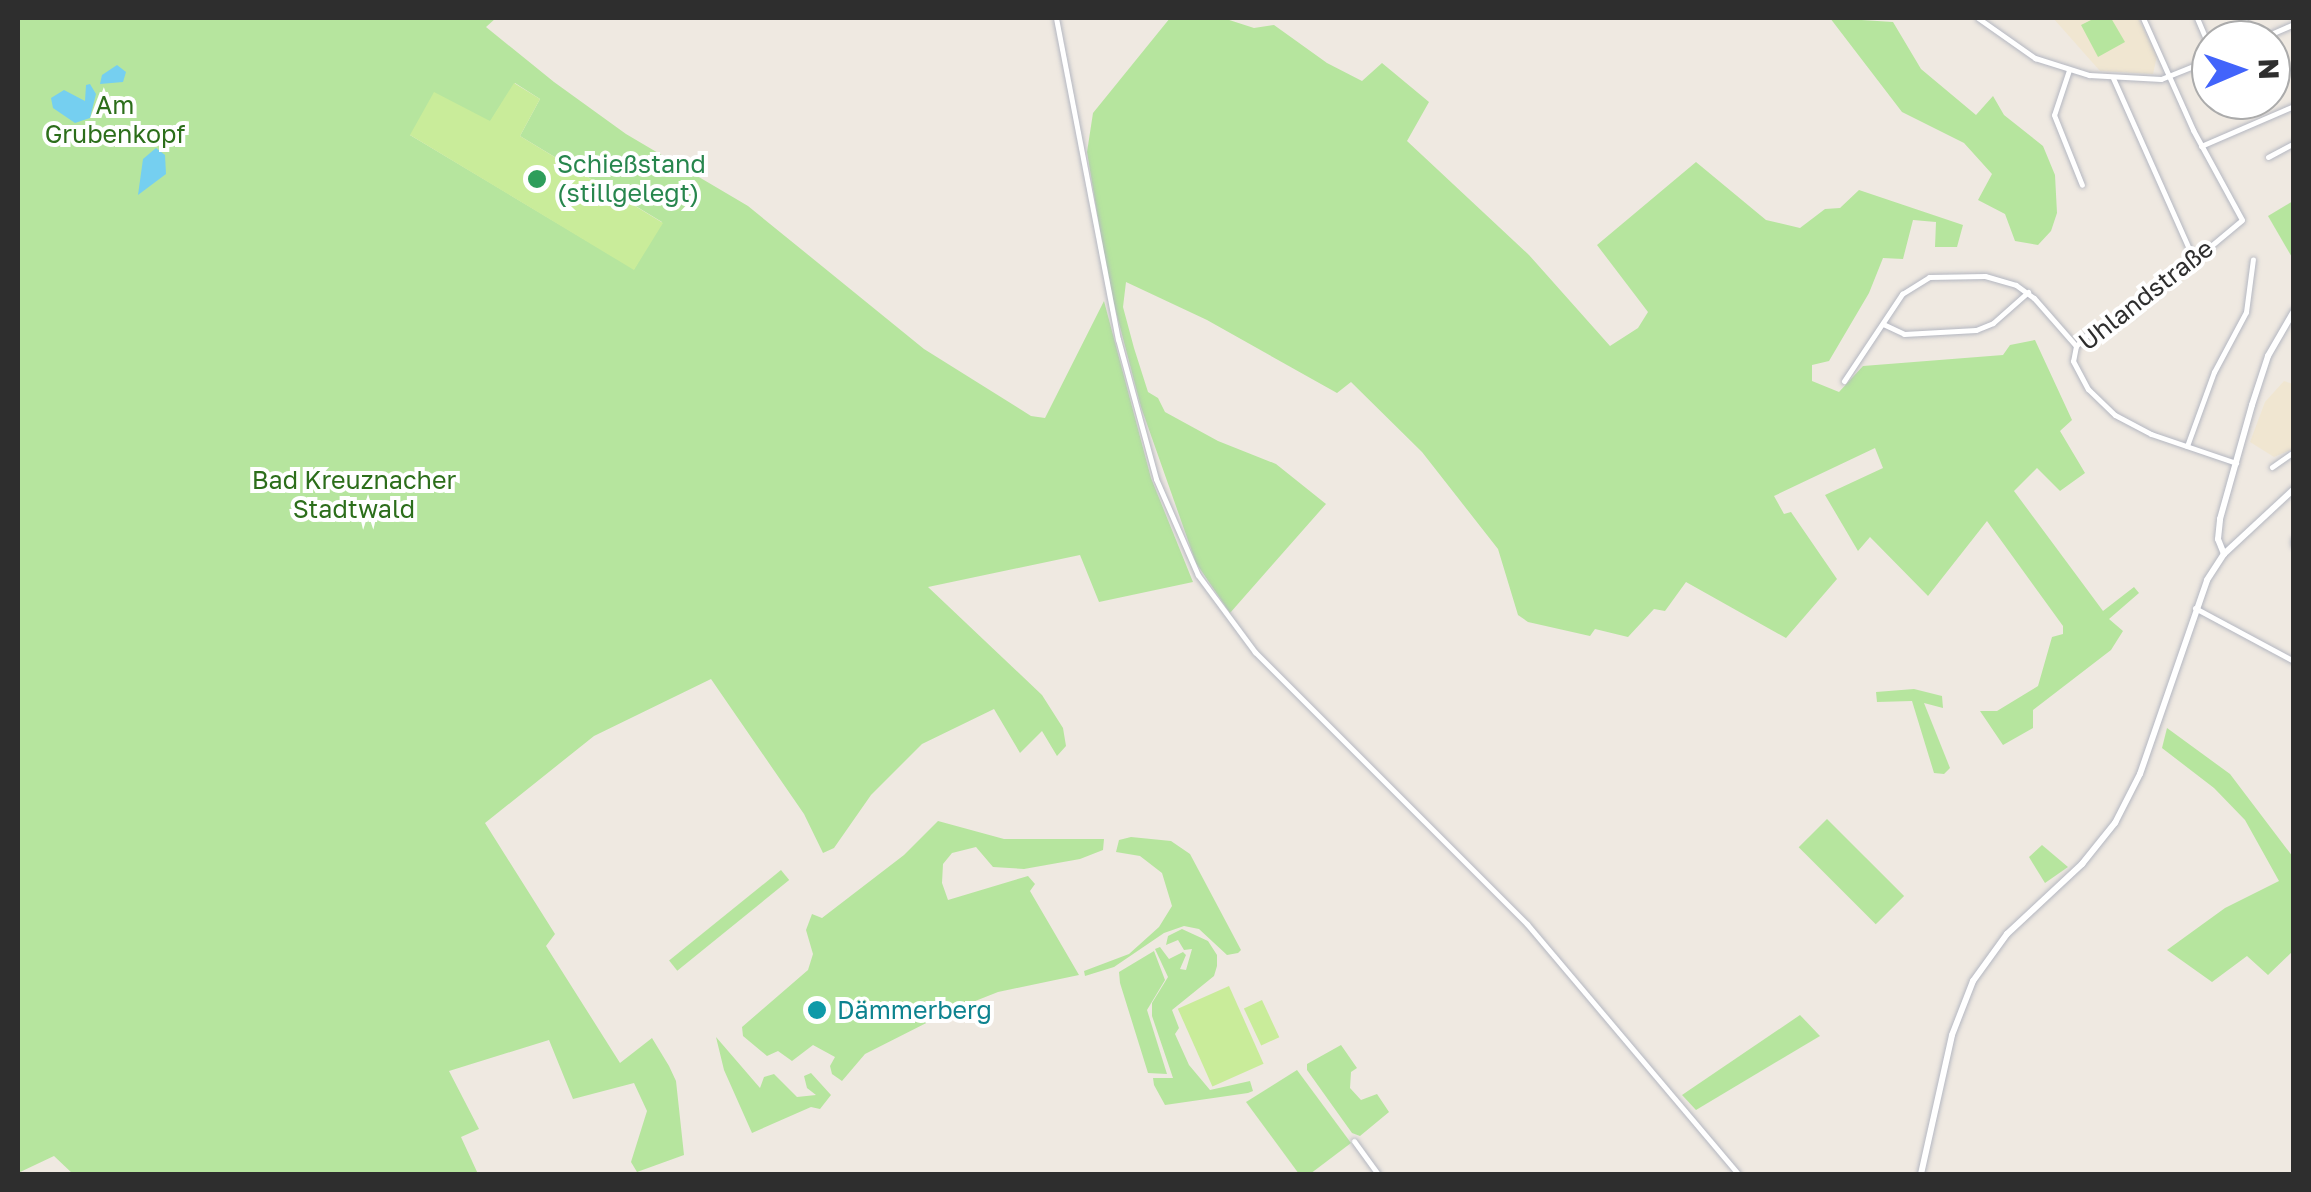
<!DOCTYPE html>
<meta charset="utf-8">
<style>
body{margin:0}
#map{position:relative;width:2311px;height:1192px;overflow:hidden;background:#efe9e1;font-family:"Golos Text",sans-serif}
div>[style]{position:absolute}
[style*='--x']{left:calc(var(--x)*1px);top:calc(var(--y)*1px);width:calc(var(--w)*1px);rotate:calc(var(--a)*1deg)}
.education>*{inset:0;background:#f0e6d1}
.green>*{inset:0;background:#b6e59e;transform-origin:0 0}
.pitch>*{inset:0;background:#c9ec9a;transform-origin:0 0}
.water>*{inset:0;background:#75cff0}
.roads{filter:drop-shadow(0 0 2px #b4b7c1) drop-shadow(0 0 2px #b4b7c1)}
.minor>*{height:5px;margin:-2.5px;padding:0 2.5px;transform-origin:2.5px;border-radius:2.5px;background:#fff}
.tertiary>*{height:6px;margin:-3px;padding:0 3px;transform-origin:3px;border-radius:3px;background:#fff}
.secondary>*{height:6px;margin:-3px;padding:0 3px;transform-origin:3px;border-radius:3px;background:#fff}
.dots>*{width:28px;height:28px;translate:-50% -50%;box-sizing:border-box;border:5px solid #fff;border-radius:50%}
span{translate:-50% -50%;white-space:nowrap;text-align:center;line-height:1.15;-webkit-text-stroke:8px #fff;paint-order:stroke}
.park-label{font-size:25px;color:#2c6e1b}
.leisure-label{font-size:25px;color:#27864d}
.left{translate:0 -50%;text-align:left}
.street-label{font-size:25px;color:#2e2e2e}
.culture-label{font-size:25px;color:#0d838f}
.frame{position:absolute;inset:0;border:20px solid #2e2e2e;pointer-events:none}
.north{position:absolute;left:2191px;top:20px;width:100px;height:100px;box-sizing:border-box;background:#fff;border:2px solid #ababab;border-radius:50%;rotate:88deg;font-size:28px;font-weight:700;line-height:40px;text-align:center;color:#2e2e2e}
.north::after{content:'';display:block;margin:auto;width:35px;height:45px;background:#4264fb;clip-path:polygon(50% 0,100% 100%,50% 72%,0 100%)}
</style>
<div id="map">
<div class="education">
<div style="clip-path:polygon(2053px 18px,2138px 18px,2157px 56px,2153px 74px,2100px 71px)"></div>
<div style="clip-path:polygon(2284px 381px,2293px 384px,2293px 449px,2274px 457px,2250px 442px,2265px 402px)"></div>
</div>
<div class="green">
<div style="clip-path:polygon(evenodd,18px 18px,496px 18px,486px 27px,554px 82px,626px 134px,748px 206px,924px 349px,1031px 416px,1045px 418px,1104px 301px,1151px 478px,1193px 582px,1099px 602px,1080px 555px,928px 587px,1042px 695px,1063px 728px,1066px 746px,1057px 756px,1042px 731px,1020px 753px,994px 709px,922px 744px,871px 795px,834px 848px,823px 853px,804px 814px,711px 679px,594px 736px,485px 823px,555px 934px,546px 946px,620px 1063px,652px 1038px,669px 1066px,676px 1081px,684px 1155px,637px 1172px,631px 1162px,647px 1111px,634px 1083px,573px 1099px,549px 1040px,449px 1071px,479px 1129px,461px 1137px,478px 1174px,73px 1174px,54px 1156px,18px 1173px,18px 18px,515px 83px,540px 99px,520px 136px,662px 222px,634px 269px,410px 135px,490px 122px,515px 83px)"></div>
<div style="clip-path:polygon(1170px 18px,1223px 18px,1254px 28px,1274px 25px,1327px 63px,1362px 81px,1382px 63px,1429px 102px,1407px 141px,1529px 255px,1610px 346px,1638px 328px,1648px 312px,1597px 245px,1696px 162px,1766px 220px,1800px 228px,1825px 209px,1840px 208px,1859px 190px,1963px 225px,1957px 247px,1935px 247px,1936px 222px,1913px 220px,1903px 259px,1883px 258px,1869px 293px,1829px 361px,1812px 365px,1812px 381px,1839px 392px,1863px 366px,2003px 355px,2010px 345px,2035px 340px,2072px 420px,2060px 431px,2085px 473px,2060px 491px,2037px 468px,2014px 491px,2103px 611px,2134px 587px,2139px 593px,2109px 619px,2123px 631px,2111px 650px,2033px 710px,2033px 728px,2003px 745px,1980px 711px,1997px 711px,2038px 686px,2052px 637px,2063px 634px,2063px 626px,1987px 521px,1928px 596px,1870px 537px,1858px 551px,1825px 495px,1883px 468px,1875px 448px,1774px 496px,1784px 514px,1791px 512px,1837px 579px,1786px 638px,1686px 582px,1665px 611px,1654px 609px,1628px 637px,1595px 629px,1590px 636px,1528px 622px,1518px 615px,1498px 549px,1422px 452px,1351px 382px,1337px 393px,1207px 320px,1126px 282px,1123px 307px,1134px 348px,1148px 392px,1158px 398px,1165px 412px,1218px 441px,1276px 464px,1326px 504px,1230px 613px,1196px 563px,1141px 407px,1109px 285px,1087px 152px,1093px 113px)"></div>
<div style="clip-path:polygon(1830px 18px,1893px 22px,1921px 69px,1976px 115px,1993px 96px,2004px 115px,2043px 146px,2055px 175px,2057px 213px,2051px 231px,2038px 245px,2015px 241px,2005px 214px,1978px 200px,1992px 174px,1964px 143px,1902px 112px)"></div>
<div style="clip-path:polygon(2095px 18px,2111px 18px,2125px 42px,2098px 57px,2081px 25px)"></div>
<div style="clip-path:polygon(2293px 201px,2293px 259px,2268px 216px)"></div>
<div style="clip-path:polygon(1914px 689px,1942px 696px,1943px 708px,1924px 703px,1950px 768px,1944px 774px,1934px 773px,1912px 701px,1877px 702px,1876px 692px)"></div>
<div style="clip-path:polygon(2167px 728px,2230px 774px,2293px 857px,2293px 951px,2268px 975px,2247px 956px,2212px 982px,2167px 950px,2225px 908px,2279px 881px,2245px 820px,2214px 788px,2162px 748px)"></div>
<div style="left:1827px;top:819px;width:109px;height:40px;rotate:45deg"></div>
<div style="clip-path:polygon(938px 821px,1004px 839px,1104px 839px,1103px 850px,1080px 859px,1024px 869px,993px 867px,976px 847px,952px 853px,943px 864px,942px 883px,948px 900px,1028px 876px,1035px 884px,1030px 891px,1079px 975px,998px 992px,950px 1011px,865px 1054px,842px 1081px,832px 1074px,830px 1066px,835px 1057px,813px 1045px,792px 1061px,778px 1051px,767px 1056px,743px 1036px,742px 1027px,808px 970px,813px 954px,806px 930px,812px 914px,822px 918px,904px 855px)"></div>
<div style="clip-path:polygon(1131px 837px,1171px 841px,1190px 854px,1241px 950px,1238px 953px,1227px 955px,1199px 929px,1184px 926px,1164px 933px,1114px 967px,1085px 976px,1084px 971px,1129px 954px,1159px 927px,1172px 906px,1162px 873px,1140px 856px,1116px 852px,1119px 840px)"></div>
<div style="clip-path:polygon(2042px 845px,2068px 867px,2045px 883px,2029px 857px)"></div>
<div style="left:781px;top:870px;width:13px;height:144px;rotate:51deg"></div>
<div style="clip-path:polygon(1182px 929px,1208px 941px,1217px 955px,1217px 966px,1214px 976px,1172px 1010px,1179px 1028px,1175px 1034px,1189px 1065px,1210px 1090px,1250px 1081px,1253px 1091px,1248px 1093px,1165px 1105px,1154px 1085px,1153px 1078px,1173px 1078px,1152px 1016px,1152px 1003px,1168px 977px,1155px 949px,1160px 947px,1169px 959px,1183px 952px,1186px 955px,1180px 969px,1186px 970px,1192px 949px,1184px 950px,1178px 940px,1166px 945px,1168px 936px)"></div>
<div style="clip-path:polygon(1154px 951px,1165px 980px,1147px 1010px,1167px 1074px,1148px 1073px,1120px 983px,1119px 972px)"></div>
<div style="clip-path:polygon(1800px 1015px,1820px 1036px,1696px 1110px,1682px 1095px)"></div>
<div style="clip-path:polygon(716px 1037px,760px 1088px,764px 1077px,774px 1074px,797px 1097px,816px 1095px,807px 1088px,804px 1076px,811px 1073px,831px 1095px,820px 1109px,811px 1107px,752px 1133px,724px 1070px)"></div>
<div style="clip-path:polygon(1341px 1045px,1357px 1068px,1351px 1072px,1350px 1088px,1361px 1100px,1377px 1094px,1389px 1112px,1360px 1136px,1352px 1133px,1307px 1070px,1307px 1064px)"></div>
<div style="clip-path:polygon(1297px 1070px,1351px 1143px,1310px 1174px,1299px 1174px,1246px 1102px)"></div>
</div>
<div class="pitch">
<div style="clip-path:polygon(514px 83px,540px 99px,520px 136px,663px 223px,634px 270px,410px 135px,434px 92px,490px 121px)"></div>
<div style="left:1229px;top:986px;width:85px;height:56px;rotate:66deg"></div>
<div style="left:1262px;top:1000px;width:41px;height:20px;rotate:65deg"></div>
</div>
<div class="water">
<div style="clip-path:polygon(117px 65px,126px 72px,123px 82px,100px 84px,102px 75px)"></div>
<div style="clip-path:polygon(90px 84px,96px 94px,90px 118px,75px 123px,53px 108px,51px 98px,64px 90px,85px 101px,86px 85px)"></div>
<div style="clip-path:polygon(156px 148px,165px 155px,166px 174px,138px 195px,143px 159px)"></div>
</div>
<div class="roads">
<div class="minor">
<div style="--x:1056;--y:18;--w:327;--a:79.1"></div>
<div style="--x:1118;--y:339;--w:145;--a:74.8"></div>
<div style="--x:1156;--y:479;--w:105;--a:66.4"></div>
<div style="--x:1198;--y:575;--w:96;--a:53.5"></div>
<div style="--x:1255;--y:652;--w:385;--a:45"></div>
<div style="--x:1527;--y:924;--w:327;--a:49.8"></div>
<div style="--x:1978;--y:18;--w:70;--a:35.1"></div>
<div style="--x:2035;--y:58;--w:57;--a:17.5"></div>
<div style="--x:2089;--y:75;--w:72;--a:3.2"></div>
<div style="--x:2161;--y:79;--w:54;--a:-21.8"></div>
<div style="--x:2143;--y:18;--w:123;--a:65.9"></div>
<div style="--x:2193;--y:130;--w:102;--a:61.4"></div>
<div style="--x:2242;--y:220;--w:147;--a:140.2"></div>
<div style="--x:2129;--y:314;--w:46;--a:154"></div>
<div style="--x:2088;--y:334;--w:17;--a:135"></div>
<div style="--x:2076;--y:346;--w:15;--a:101"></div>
<div style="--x:2073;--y:361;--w:32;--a:62"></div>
<div style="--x:2088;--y:389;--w:37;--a:44"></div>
<div style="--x:2115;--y:415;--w:41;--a:27.8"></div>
<div style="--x:2151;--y:434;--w:90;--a:18.8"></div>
<div style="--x:2197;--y:18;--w:36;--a:67"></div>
<div style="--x:2243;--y:18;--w:25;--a:61"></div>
<div style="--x:2257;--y:40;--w:40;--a:-23.4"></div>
<div style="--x:2069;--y:70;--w:47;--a:108.4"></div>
<div style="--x:2054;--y:115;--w:75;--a:68.2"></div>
<div style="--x:2113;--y:78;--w:197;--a:66"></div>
<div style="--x:2201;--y:146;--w:101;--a:-23.3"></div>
<div style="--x:2268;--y:157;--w:30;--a:-28"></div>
<div style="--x:1883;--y:324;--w:23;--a:25"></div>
<div style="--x:1904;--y:334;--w:72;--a:-3.2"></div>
<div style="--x:1976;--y:330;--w:18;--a:-22"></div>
<div style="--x:1993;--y:323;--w:47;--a:-41.5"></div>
<div style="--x:1844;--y:381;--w:105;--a:-56.3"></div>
<div style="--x:1902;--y:294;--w:32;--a:-32"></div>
<div style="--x:1929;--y:277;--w:56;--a:-1"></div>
<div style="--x:1985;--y:276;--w:32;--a:16"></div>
<div style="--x:2016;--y:285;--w:22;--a:36"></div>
<div style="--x:2034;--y:298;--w:64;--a:48.8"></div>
<div style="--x:2187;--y:446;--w:79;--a:-70"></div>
<div style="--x:2214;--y:372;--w:68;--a:-61.9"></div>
<div style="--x:2246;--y:312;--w:53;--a:-82.5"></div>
<div style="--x:2272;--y:467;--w:24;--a:-35"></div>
<div style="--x:2294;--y:539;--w:6;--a:90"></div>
<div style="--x:2195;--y:608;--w:112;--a:28.2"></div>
<div style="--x:1354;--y:1141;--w:41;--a:54"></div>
</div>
<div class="tertiary">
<div style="--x:2224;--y:554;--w:16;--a:-112"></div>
<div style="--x:2218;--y:539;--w:20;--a:-84"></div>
<div style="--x:2220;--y:519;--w:118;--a:-74.3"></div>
<div style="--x:2252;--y:405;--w:52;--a:-71.9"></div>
<div style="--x:2268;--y:356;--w:52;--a:-60"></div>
</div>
<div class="secondary">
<div style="--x:1921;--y:1174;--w:142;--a:-77.4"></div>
<div style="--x:1952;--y:1035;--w:58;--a:-68.7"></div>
<div style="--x:1973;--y:981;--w:58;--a:-54.1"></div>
<div style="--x:2007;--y:934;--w:103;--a:-43"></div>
<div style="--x:2082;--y:864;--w:53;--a:-51.2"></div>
<div style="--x:2115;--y:823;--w:55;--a:-63"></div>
<div style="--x:2140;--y:774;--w:205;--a:-70.9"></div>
<div style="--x:2207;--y:580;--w:31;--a:-57"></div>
<div style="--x:2224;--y:554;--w:96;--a:-42.9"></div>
</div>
</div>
<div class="dots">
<div style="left:537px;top:179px;background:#2e9e5b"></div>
<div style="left:817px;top:1010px;background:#0f9aa8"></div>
</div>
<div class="park-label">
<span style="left:115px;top:120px">Am<br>Grubenkopf</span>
<span style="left:354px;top:495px">Bad Kreuznacher<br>Stadtwald</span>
</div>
<div class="leisure-label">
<span class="left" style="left:557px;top:179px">Schießstand<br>(stillgelegt)</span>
</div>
<div class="street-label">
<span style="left:2146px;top:295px;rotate:-38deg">Uhlandstraße</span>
</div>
<div class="culture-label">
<span class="left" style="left:837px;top:1010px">Dämmerberg</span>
</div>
<div class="frame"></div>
<div class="north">N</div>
</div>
